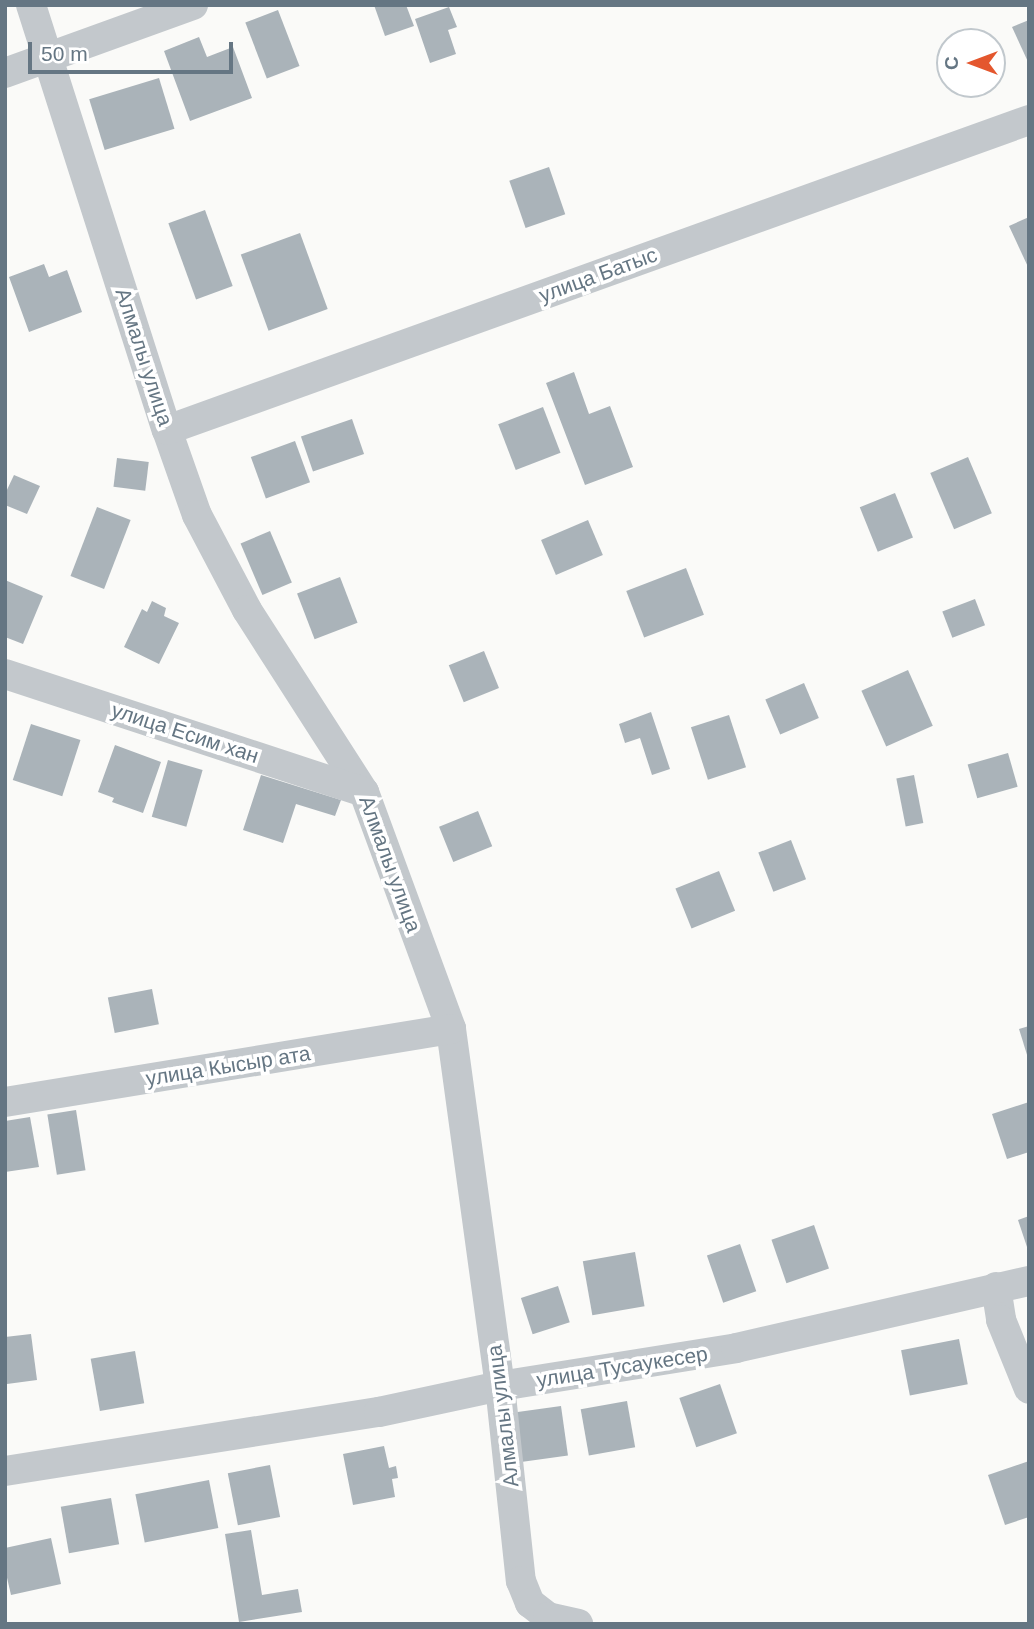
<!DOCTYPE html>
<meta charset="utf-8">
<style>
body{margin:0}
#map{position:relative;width:1034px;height:1629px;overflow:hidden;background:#fafaf8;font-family:Helvetica,sans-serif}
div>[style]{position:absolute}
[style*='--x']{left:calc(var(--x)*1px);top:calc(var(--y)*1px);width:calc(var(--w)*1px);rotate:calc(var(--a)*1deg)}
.building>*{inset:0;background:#aab3b9;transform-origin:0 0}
.street>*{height:30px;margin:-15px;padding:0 15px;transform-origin:15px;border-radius:15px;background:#c3c8cc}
span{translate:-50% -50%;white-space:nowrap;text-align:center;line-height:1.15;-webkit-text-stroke:7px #fff;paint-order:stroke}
.street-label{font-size:21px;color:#657683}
.frame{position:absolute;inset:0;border:7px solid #657683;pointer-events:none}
.north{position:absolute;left:936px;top:28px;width:70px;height:70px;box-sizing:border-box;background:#fff;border:2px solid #c1c8cd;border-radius:50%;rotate:270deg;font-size:19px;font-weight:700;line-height:28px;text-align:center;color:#657683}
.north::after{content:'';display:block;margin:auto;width:24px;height:32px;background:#e4572e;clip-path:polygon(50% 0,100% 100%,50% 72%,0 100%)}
.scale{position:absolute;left:28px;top:42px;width:205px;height:32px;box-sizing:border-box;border:4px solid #657683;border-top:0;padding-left:9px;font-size:21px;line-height:24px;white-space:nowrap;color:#657683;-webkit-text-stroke:5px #fff;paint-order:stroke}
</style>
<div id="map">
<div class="building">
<div style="clip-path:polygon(374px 5px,406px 5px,414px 26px,385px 36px)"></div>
<div style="clip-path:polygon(449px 7px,457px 27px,448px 30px,456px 54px,430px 63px,415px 19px)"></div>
<div style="left:278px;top:10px;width:60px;height:35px;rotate:69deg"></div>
<div style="clip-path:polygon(1029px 20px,1029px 64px,1012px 27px)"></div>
<div style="clip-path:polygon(199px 37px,207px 57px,233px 47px,252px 98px,190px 121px,164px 51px)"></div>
<div style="left:159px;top:78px;width:53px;height:73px;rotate:73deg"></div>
<div style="left:549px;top:167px;width:50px;height:42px;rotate:71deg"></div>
<div style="left:205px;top:210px;width:81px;height:39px;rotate:70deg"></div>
<div style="clip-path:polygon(1029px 217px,1029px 269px,1009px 226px)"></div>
<div style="left:300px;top:233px;width:81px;height:63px;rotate:70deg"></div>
<div style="clip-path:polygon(44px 264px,49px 277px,67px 270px,82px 312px,29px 332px,9px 277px)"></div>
<div style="clip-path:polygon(574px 372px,589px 414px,610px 406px,633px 467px,585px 485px,546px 383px)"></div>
<div style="left:543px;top:407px;width:49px;height:48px;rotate:69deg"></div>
<div style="left:352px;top:419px;width:37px;height:54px;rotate:71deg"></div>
<div style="left:295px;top:441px;width:44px;height:47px;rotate:70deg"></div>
<div style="left:968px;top:457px;width:61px;height:41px;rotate:67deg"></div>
<div style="left:117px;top:458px;width:32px;height:29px;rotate:7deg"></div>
<div style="clip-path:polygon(14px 475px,40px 486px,27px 514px,5px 505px,5px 494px)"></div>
<div style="left:895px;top:493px;width:48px;height:38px;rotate:68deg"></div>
<div style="left:97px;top:507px;width:36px;height:74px;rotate:21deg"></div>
<div style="left:588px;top:520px;width:38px;height:51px;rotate:67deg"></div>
<div style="left:270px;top:531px;width:56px;height:32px;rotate:67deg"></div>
<div style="left:686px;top:568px;width:50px;height:64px;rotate:69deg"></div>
<div style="left:340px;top:577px;width:49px;height:46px;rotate:69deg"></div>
<div style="clip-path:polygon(5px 580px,43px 596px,23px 644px,5px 637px)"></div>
<div style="left:975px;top:599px;width:28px;height:35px;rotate:69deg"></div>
<div style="clip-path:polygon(152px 601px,166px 608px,164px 616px,179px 623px,159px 664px,124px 647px,142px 609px,147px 612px)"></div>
<div style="left:484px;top:651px;width:40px;height:38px;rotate:68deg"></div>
<div style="left:908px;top:670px;width:61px;height:51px;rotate:66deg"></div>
<div style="left:804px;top:683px;width:38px;height:42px;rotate:67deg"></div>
<div style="clip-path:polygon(651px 712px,670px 769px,652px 775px,640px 738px,625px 743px,619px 724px)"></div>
<div style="left:729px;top:715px;width:55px;height:40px;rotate:72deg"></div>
<div style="left:31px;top:724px;width:52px;height:59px;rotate:18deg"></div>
<div style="clip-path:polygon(115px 745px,161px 762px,143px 813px,112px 802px,114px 798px,98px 792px)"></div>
<div style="left:1008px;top:753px;width:35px;height:42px;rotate:74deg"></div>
<div style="left:168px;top:760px;width:36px;height:59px;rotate:16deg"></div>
<div style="clip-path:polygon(261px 775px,341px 800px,335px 816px,296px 804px,283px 843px,243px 830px)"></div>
<div style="left:914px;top:775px;width:49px;height:18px;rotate:79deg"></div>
<div style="left:478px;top:811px;width:38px;height:42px;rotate:68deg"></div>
<div style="left:791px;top:840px;width:42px;height:35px;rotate:69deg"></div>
<div style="left:719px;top:871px;width:43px;height:47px;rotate:68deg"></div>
<div style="left:152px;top:989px;width:36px;height:45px;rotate:79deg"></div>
<div style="clip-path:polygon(1029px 1026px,1029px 1057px,1028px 1058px,1019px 1029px)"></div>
<div style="clip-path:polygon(1029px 1102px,1029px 1152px,1007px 1159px,992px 1114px)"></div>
<div style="left:76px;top:1110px;width:61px;height:29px;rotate:81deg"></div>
<div style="clip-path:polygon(30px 1117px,39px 1167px,5px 1172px,5px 1121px)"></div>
<div style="clip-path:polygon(1029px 1216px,1029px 1250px,1028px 1250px,1018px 1220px)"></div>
<div style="left:814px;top:1225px;width:46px;height:45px;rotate:71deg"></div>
<div style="left:740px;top:1244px;width:50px;height:35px;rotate:71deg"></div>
<div style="left:635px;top:1252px;width:55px;height:53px;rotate:80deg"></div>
<div style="left:558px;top:1286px;width:38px;height:39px;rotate:72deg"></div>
<div style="clip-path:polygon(31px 1334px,37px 1380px,7px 1384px,5px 1337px)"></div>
<div style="left:959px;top:1339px;width:46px;height:59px;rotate:79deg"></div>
<div style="left:135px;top:1351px;width:53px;height:45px;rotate:80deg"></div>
<div style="left:720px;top:1384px;width:52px;height:43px;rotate:71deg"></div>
<div style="left:627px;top:1401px;width:47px;height:47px;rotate:80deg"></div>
<div style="left:561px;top:1406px;width:50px;height:51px;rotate:82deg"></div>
<div style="clip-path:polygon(384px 1446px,389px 1468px,396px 1466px,398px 1478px,392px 1479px,395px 1497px,353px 1505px,343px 1454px)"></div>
<div style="clip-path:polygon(1029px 1461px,1029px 1517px,1005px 1525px,988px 1475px)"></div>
<div style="left:270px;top:1465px;width:53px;height:43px;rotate:79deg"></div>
<div style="left:209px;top:1480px;width:49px;height:75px;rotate:79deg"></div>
<div style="left:111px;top:1498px;width:47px;height:51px;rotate:80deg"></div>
<div style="clip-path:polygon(251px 1530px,262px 1595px,298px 1589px,302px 1612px,239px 1622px,225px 1534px)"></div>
<div style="clip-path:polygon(51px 1538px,61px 1584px,11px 1595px,5px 1569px,5px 1548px)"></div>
</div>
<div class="street">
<div style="--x:31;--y:5;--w:446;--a:72.3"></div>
<div style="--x:167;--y:430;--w:90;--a:70.6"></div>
<div style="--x:197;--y:515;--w:107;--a:62.2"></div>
<div style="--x:247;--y:610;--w:216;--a:57.3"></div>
<div style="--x:364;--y:792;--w:252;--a:69.8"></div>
<div style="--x:451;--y:1029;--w:360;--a:82.2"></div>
<div style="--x:500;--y:1386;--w:196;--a:83.9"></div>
<div style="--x:521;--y:1581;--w:24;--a:68"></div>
<div style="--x:530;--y:1603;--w:23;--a:38"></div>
<div style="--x:548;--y:1617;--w:31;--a:13"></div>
<div style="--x:5;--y:73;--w:200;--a:-19.9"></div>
<div style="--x:167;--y:430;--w:916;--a:-19.78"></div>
<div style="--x:5;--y:674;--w:378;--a:18.2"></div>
<div style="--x:5;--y:1102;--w:452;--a:-9.3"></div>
<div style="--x:996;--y:1287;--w:33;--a:81"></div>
<div style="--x:1001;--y:1320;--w:74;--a:67.9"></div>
<div style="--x:5;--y:1471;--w:379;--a:-9"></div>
<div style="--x:379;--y:1412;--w:124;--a:-12.1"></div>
<div style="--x:500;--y:1386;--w:239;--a:-9.1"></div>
<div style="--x:736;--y:1348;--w:301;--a:-12.9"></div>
</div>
<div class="street-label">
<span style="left:598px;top:275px;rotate:-20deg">улица Батыс</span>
<span style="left:144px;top:357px;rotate:72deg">Алмалы улица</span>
<span style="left:185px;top:733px;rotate:18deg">улица Есим хан</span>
<span style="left:390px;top:864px;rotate:70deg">Алмалы улица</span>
<span style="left:228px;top:1066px;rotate:-9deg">улица Кысыр ата</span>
<span style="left:622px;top:1367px;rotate:-9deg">улица Тусаукесер</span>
<span style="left:503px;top:1416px;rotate:-97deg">Алмалы улица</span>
</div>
<div class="frame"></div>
<div class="north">С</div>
<div class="scale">50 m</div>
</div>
